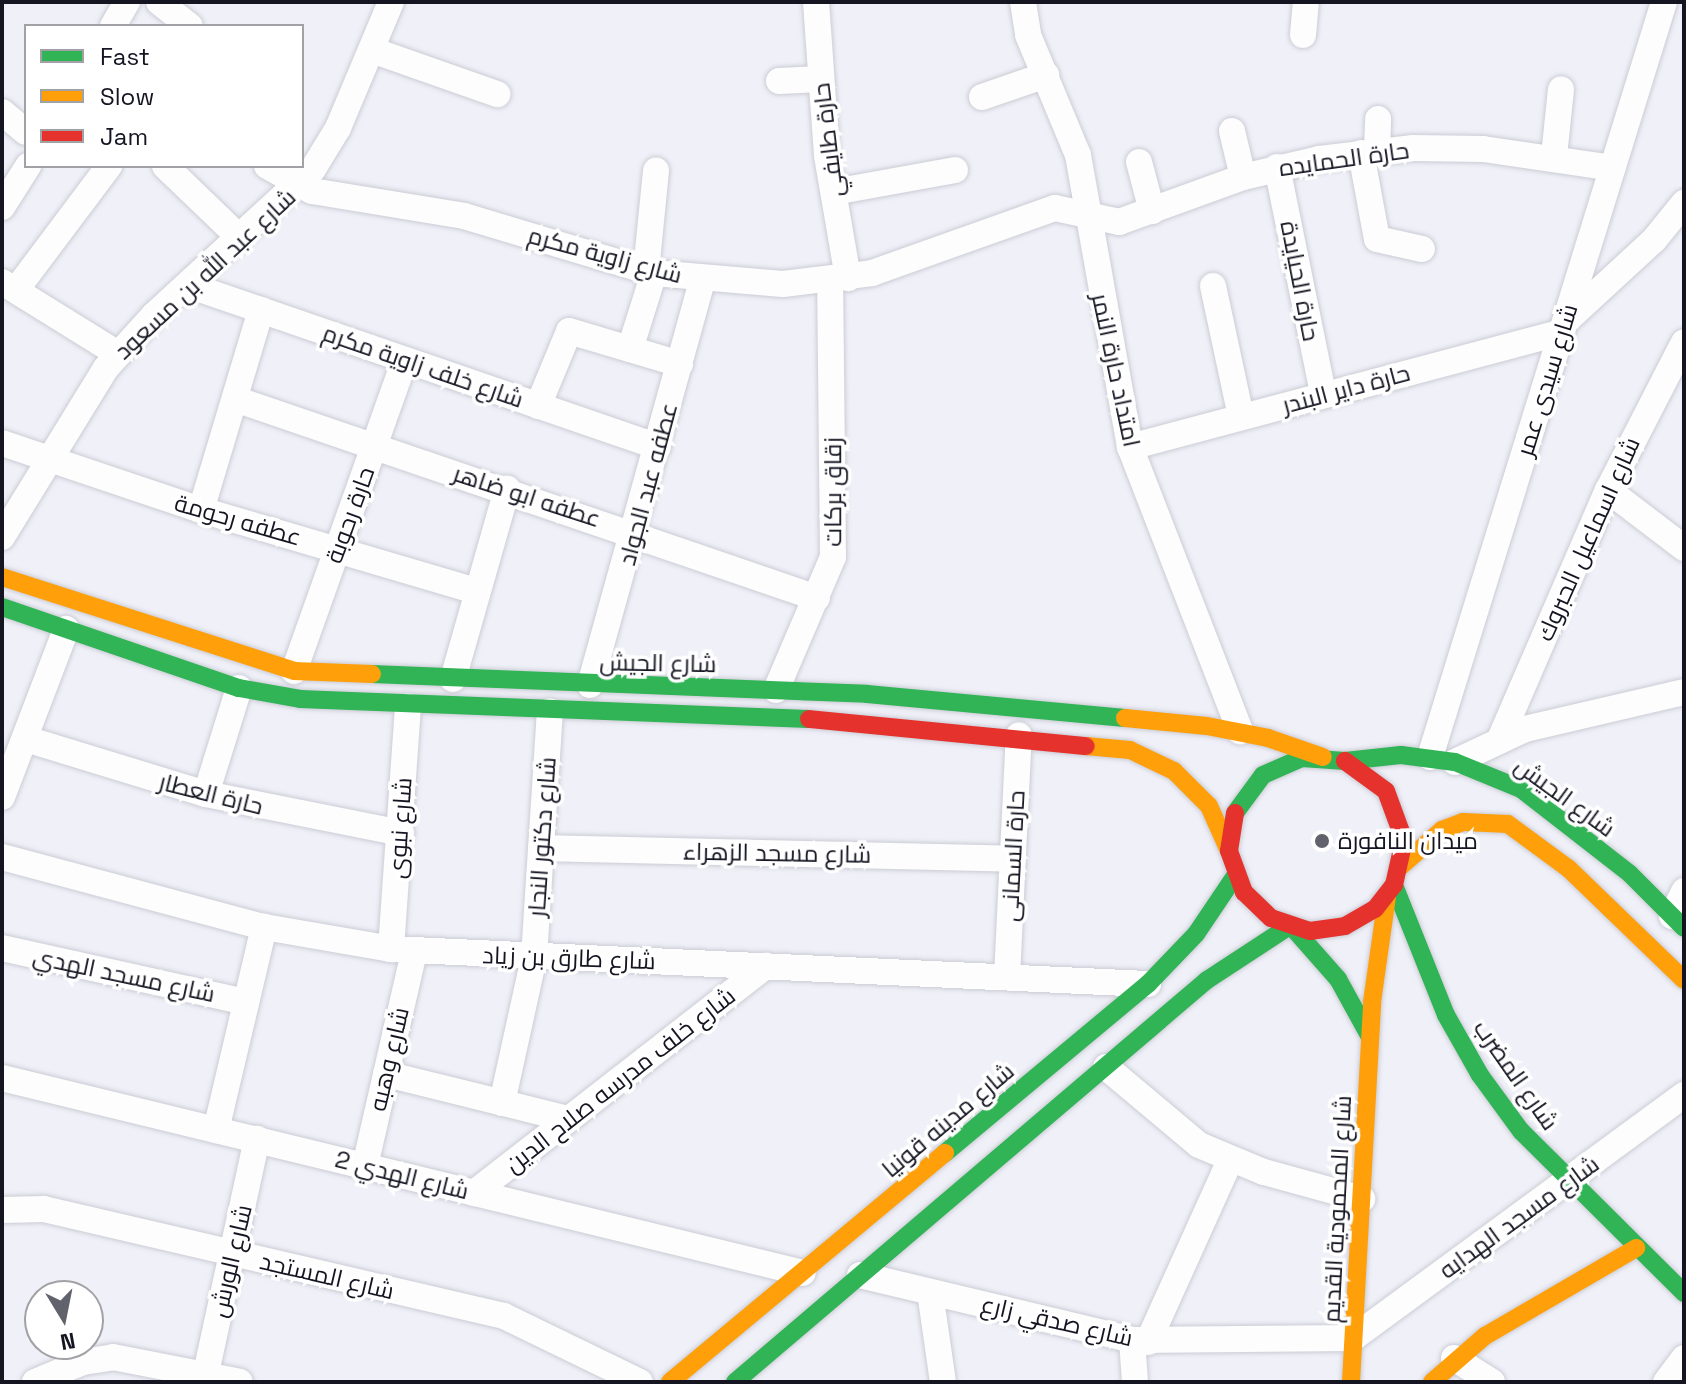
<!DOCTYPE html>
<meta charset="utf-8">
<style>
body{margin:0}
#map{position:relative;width:1686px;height:1384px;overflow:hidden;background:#f0f0f8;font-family:"Space Grotesk",Cairo,sans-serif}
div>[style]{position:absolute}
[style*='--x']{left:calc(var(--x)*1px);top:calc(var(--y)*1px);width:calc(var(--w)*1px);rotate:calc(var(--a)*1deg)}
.roads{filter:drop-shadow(0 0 2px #cbccd5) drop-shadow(0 0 2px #cbccd5)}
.street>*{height:26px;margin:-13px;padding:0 13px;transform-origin:13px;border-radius:13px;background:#fdfdfe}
.fast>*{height:18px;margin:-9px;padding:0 9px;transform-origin:9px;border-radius:9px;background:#30b455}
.slow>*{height:18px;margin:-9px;padding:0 9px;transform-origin:9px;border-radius:9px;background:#ff9f0a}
.jam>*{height:18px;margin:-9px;padding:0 9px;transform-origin:9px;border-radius:9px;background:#e5322d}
.dots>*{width:22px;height:22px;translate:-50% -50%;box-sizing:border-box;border:4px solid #fff;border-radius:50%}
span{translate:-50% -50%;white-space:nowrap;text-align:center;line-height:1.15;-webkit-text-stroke:7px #fff;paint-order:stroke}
.street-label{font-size:24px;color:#141521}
.poi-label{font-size:24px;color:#141521}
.left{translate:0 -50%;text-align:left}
.frame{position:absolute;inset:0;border:4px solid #141521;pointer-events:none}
.legend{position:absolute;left:24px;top:24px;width:280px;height:144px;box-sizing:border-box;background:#fff;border:2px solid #a1a1a6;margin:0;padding:10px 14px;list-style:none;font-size:24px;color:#141521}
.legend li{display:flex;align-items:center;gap:16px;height:40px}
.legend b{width:40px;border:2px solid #a1a1a6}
.north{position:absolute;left:24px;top:1280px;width:80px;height:80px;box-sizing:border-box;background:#fff;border:2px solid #a1a1a6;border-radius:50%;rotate:170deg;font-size:22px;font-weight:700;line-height:32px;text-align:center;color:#141521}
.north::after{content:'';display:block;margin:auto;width:28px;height:36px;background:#61626c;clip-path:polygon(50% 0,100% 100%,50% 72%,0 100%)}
</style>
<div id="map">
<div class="roads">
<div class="street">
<div style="--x:159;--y:2;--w:39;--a:38"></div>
<div style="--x:816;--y:2;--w:154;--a:85.9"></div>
<div style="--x:827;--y:156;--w:124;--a:80.2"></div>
<div style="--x:1023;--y:2;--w:33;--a:81"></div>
<div style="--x:1028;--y:35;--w:130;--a:67.4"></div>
<div style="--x:1078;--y:155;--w:297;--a:79.9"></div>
<div style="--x:1130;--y:447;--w:305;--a:68.8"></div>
<div style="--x:113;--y:26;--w:28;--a:-60"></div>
<div style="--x:1303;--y:35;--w:33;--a:-85"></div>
<div style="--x:372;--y:50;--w:133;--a:19.4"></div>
<div style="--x:779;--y:81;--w:42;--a:-2.7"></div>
<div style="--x:982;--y:97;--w:68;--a:-19"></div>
<div style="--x:2;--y:112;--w:31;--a:40"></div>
<div style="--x:1232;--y:131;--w:47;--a:76.6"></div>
<div style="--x:1377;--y:151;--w:32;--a:-88"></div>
<div style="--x:1361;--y:153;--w:87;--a:79.5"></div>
<div style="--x:1377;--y:239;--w:46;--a:12.5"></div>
<div style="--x:1554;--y:156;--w:67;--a:-84"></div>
<div style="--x:1139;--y:162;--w:51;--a:75.1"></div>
<div style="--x:165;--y:166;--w:103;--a:43.8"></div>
<div style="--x:267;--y:166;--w:51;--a:29.1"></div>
<div style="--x:312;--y:191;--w:154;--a:9.3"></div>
<div style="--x:464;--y:216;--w:198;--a:16.7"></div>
<div style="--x:654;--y:273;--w:129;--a:4.9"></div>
<div style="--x:783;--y:284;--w:90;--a:-7"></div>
<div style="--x:872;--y:273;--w:194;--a:-19.6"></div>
<div style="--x:1055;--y:208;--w:66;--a:12.3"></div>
<div style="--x:1119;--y:222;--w:132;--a:-19.9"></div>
<div style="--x:1243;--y:177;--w:78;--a:-13.3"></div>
<div style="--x:1319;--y:159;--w:95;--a:-6.7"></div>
<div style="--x:1413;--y:148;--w:70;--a:0.8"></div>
<div style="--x:1483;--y:149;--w:131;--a:8.3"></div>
<div style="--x:1277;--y:167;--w:232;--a:78.5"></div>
<div style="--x:834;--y:192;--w:123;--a:-10.3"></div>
<div style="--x:2;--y:207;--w:49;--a:-57.6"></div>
<div style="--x:646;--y:271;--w:101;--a:-84.3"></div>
<div style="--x:2;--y:282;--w:137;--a:31.8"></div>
<div style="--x:188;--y:285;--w:497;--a:19"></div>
<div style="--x:1213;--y:286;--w:134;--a:77.9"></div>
<div style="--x:16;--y:290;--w:155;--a:-53.1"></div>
<div style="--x:1565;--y:322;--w:121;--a:-42.7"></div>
<div style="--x:1654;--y:240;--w:48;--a:-51"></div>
<div style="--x:630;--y:349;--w:80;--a:-72.5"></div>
<div style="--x:235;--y:399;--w:615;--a:18.88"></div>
<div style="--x:538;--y:406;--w:81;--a:-67.5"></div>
<div style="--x:569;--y:331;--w:116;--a:16.6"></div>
<div style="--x:2;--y:443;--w:210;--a:18.6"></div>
<div style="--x:201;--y:510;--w:287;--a:16.4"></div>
<div style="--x:1130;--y:447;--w:447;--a:-14.9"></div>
<div style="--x:1608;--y:490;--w:96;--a:37.3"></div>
<div style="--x:201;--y:510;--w:209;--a:-73.3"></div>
<div style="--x:2;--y:537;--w:198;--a:-58.4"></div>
<div style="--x:106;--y:368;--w:72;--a:-47.8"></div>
<div style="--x:154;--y:315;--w:216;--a:-42.6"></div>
<div style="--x:313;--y:169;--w:48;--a:-58.6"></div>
<div style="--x:338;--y:128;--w:137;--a:-67.2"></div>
<div style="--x:294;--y:671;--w:330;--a:-70.4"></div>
<div style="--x:453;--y:679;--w:198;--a:-74.1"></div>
<div style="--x:590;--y:685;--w:419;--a:-74.5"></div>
<div style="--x:776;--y:690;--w:145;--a:-66.8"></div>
<div style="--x:833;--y:557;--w:275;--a:-90.6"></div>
<div style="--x:26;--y:739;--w:188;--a:17"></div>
<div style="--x:206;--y:794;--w:199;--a:11.3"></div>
<div style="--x:1500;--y:739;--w:271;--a:-66.6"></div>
<div style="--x:1608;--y:490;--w:166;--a:-62.8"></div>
<div style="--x:1430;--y:757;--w:790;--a:-72.78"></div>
<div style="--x:1455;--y:762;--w:77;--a:-25.2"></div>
<div style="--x:1525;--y:729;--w:163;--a:-13.1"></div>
<div style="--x:206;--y:794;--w:111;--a:-72.7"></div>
<div style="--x:2;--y:797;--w:180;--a:-69.1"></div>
<div style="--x:541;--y:848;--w:472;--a:1.3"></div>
<div style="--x:2;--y:857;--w:271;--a:15"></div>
<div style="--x:264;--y:927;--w:129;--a:9.8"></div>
<div style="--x:391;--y:949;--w:758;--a:2.65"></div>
<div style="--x:1672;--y:916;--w:28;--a:-64"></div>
<div style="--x:2;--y:948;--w:250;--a:12.5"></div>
<div style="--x:391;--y:949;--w:243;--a:-86"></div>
<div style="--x:1007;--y:977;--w:242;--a:-87.2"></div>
<div style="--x:1106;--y:1067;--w:121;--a:40"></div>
<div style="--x:1199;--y:1145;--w:70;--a:22.6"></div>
<div style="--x:1264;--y:1172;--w:102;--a:15.4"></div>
<div style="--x:386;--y:1074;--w:187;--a:13.9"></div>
<div style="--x:2;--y:1078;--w:824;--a:13.68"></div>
<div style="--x:502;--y:1103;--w:149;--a:-77.6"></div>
<div style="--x:534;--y:957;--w:246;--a:-86.3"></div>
<div style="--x:216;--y:1130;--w:209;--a:-76.7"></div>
<div style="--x:365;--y:1166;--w:220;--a:-77.1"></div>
<div style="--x:474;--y:1193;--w:370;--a:-37.9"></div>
<div style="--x:2;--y:1210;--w:42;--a:-1.4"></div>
<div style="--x:44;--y:1209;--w:472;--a:13.1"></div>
<div style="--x:504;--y:1316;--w:151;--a:25.9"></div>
<div style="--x:860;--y:1275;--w:280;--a:13.4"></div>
<div style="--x:1132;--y:1340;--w:221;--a:-0.5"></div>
<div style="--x:1353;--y:1338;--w:411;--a:-36.3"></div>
<div style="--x:930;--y:1292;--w:91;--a:81.8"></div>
<div style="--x:1132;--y:1340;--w:42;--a:85.9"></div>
<div style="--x:1148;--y:1342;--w:200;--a:-65.7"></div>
<div style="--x:1454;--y:1358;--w:45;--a:32.3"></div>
<div style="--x:35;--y:1382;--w:52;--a:-22.6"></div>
<div style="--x:83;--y:1362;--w:30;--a:-9"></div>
<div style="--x:113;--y:1357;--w:129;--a:11.1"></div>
<div style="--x:204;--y:1382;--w:249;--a:-77.7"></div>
<div style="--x:1666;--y:1382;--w:30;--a:-53"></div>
</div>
<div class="fast">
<div style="--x:2;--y:607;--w:250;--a:18.9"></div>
<div style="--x:239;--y:688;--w:62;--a:10.2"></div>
<div style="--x:300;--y:699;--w:509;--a:2.25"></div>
<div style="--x:372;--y:674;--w:495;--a:2.3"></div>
<div style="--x:867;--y:694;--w:259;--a:5.3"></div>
<div style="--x:1235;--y:813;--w:47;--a:-53.6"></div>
<div style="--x:1263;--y:775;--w:43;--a:-23.6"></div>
<div style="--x:1302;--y:758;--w:43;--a:4"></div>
<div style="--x:1345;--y:761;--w:56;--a:-6.1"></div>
<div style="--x:1401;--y:755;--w:54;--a:7.4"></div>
<div style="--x:1455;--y:762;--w:71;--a:22.2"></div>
<div style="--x:1521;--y:789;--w:138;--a:37.9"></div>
<div style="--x:1630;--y:874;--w:76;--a:45"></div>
<div style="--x:1394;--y:885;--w:140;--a:68.2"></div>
<div style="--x:1446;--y:1015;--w:69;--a:60.5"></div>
<div style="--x:1480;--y:1075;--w:69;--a:53.8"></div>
<div style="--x:1521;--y:1131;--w:230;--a:44.8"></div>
<div style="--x:1293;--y:928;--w:68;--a:48.6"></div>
<div style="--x:1338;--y:979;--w:66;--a:61.1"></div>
<div style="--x:945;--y:1153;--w:264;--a:-39.8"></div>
<div style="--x:1148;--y:984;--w:69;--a:-46.2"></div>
<div style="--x:1196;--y:934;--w:70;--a:-56.1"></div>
<div style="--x:735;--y:1382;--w:620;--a:-40.42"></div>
<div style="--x:1207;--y:980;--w:97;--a:-33.2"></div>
</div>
<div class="slow">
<div style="--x:2;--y:577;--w:307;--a:17.8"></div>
<div style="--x:294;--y:671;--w:78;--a:2.2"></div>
<div style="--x:1125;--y:718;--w:82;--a:5.6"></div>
<div style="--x:1207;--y:726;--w:62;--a:11.1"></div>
<div style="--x:1268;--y:738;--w:58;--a:19.1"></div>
<div style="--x:1086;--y:746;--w:44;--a:5.2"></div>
<div style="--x:1130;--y:750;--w:49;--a:25.5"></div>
<div style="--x:1174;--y:771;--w:49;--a:45"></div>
<div style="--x:1209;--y:806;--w:49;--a:66"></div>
<div style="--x:1401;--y:866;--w:55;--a:-41.3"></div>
<div style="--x:1442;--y:830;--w:22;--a:-21"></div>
<div style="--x:1463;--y:822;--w:45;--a:2.5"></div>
<div style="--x:1508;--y:824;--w:74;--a:36.3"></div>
<div style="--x:1568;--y:868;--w:161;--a:44"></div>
<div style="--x:670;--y:1382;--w:358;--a:-39.8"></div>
<div style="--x:1351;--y:1382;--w:381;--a:-86.8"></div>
<div style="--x:1372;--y:1002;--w:107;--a:-81.9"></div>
<div style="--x:1432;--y:1382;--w:70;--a:-41"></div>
<div style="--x:1485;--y:1336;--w:175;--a:-30.2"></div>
</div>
<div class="jam">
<div style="--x:809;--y:719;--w:278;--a:5.6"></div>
<div style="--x:1235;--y:813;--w:38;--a:99"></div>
<div style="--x:1229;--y:851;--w:44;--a:69.9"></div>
<div style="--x:1244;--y:892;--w:37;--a:44"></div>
<div style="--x:1271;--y:918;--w:41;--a:18.4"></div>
<div style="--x:1310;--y:931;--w:35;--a:-8"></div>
<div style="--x:1345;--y:926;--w:34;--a:-30"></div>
<div style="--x:1375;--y:909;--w:31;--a:-52"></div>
<div style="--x:1394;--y:885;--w:46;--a:-77.5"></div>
<div style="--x:1404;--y:840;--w:52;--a:-110.2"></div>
<div style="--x:1386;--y:791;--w:51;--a:-143.8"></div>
</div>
</div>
<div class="dots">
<div style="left:1322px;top:841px;background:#61626c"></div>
</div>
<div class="street-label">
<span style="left:828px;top:140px;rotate:-97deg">حارة طايفي</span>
<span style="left:1344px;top:159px;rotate:-8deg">حارة الحمايده</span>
<span style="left:605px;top:255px;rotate:15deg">شارع زاوية مكرم</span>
<span style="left:205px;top:274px;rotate:-43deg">شارع عبد الله بن مسعود</span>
<span style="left:1300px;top:281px;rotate:79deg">حارة الحيايدة</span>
<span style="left:423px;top:366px;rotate:19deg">شارع خلف زاوية مكرم</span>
<span style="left:1116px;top:370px;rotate:78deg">امتداد حارة النمر</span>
<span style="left:1547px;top:380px;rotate:-73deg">شارع سيدى عمر</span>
<span style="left:1346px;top:389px;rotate:-15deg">حارة داير البندر</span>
<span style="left:648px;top:484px;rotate:-75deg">عطفه عبد الجواد</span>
<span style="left:833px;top:492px;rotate:-90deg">زقاق بركات</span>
<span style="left:527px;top:496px;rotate:18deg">عطفه ابو ضاهر</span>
<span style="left:350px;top:515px;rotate:-70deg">حارة رحوبة</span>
<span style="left:238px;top:520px;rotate:16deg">عطفه رحومة</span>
<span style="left:1588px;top:539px;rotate:-66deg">شارع اسماعيل الحبروك</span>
<span style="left:658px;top:663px;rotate:1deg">شارع الجيش</span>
<span style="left:211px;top:794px;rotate:14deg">حارة العطار</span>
<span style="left:1565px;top:797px;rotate:36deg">شارع الجيش</span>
<span style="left:400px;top:828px;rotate:-86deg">شارع نبوى</span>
<span style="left:542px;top:837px;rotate:-86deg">شارع دكتور النجار</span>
<span style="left:777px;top:853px;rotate:1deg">شارع مسجد الزهراء</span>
<span style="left:1013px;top:856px;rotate:-87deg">حارة السمانى</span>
<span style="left:569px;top:958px;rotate:2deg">شارع طارق بن زياد</span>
<span style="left:124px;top:975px;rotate:12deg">شارع مسجد الهدي</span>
<span style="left:389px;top:1059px;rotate:-77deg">شارع وهبه</span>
<span style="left:1516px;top:1075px;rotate:55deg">شارع المضرب</span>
<span style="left:620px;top:1080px;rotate:-38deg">شارع خلف مدرسه صلاح الدين</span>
<span style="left:948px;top:1120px;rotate:-40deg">شارع مدينه قونيا</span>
<span style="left:402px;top:1175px;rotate:14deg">شارع الهدي 2</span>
<span style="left:1337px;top:1209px;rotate:-87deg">شارع المحمودية القديم</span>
<span style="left:1519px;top:1217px;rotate:-36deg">شارع مسجد الهدايه</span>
<span style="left:231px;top:1261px;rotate:-77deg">شارع الورش</span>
<span style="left:327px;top:1276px;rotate:13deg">شارع المستجد</span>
<span style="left:1057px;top:1321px;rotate:13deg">شارع صدقي زارع</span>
</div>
<div class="poi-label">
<span class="left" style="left:1338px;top:841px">ميدان النافورة</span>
</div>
<div class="frame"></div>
<ul class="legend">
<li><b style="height:10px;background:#30b455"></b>Fast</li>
<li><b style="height:10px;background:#ff9f0a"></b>Slow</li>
<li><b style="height:10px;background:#e5322d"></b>Jam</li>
</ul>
<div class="north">N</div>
</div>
